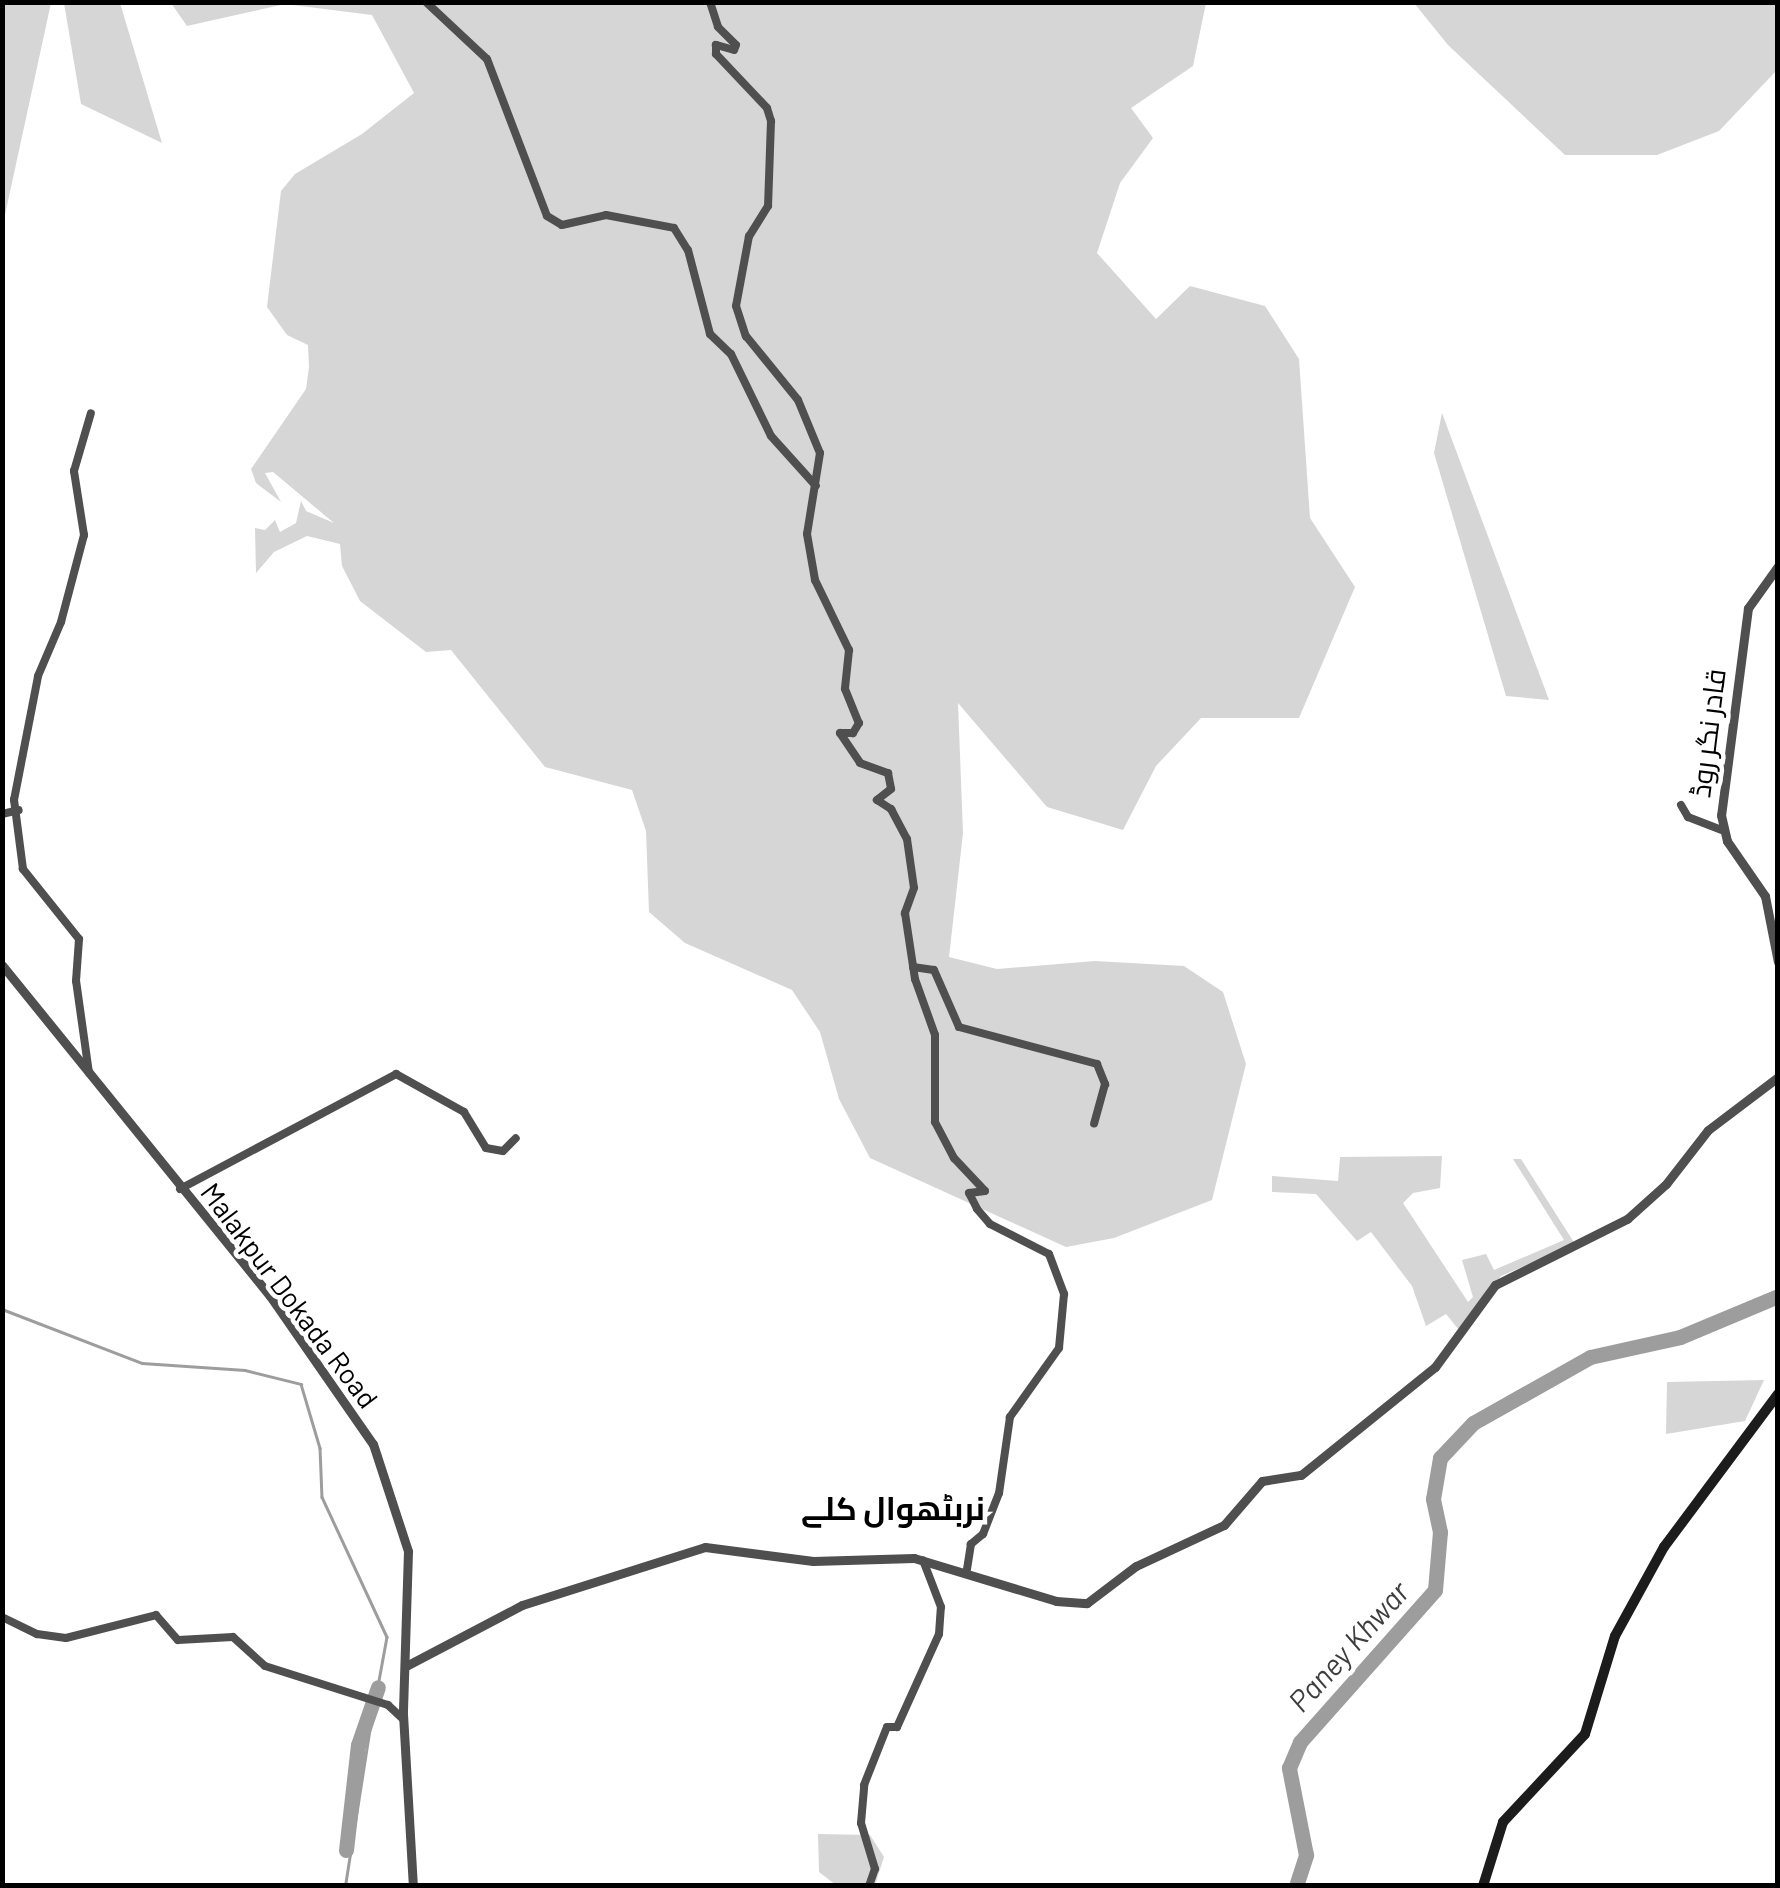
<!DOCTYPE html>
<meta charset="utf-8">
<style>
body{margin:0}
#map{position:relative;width:1780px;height:1888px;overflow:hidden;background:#fff;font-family:Barlow,Cairo,sans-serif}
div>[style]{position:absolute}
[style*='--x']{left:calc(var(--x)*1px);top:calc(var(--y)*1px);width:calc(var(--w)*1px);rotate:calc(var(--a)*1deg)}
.green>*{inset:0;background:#d6d6d6}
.stream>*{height:2.5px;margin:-1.25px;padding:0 1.25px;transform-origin:1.25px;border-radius:1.25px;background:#9d9d9d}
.river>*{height:15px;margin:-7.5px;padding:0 7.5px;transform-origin:7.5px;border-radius:7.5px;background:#9d9d9d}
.minor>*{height:8px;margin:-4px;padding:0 4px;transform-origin:4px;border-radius:4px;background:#4f4f4f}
.tertiary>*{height:9px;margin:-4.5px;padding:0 4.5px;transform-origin:4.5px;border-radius:4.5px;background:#4f4f4f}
.secondary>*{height:10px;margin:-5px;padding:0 5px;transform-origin:5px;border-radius:5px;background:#1c1c1c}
span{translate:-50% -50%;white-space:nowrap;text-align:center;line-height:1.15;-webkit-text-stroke:9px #fff;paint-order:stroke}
.street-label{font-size:28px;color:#000}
.water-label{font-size:30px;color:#3e3e3e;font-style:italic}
.quarter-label{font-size:32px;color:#000;font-weight:700}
.frame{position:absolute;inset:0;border:5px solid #000;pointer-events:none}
</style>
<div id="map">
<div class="green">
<div style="clip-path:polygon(3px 2px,51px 3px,3px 224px,2px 3px)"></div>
<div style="clip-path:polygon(64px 3px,120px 3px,162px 143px,81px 104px)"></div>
<div style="clip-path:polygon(171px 3px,1206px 3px,1193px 66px,1131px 108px,1153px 138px,1120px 183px,1097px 253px,1156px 319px,1190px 286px,1265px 306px,1299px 359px,1310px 518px,1355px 587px,1299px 718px,1201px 718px,1156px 766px,1123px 830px,1047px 807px,958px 703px,963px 833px,949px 957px,997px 969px,1095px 961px,1184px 966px,1223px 992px,1246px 1064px,1212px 1200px,1114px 1238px,1066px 1247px,870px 1158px,839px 1099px,820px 1032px,792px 990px,685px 943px,649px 912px,646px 831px,632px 790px,545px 767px,451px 650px,426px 652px,360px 601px,342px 566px,340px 544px,307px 536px,274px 552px,256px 573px,255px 528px,265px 530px,275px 520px,280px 532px,296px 523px,301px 501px,306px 511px,334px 523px,273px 472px,265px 473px,281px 502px,256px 483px,251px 469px,306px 389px,309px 367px,308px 345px,287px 335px,267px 307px,281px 191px,295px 174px,362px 134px,414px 93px,372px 15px,285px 4px,187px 26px)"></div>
<div style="clip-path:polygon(1414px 3px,1777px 3px,1777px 70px,1719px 131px,1657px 155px,1565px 155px,1448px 45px)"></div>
<div style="clip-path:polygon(1442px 413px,1549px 700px,1506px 696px,1434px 453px)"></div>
<div style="clip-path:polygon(1442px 1156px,1440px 1188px,1413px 1193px,1403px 1203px,1468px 1302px,1473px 1297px,1462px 1260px,1486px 1254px,1494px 1270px,1564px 1240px,1513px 1159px,1521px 1159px,1575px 1244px,1501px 1276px,1459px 1330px,1446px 1314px,1426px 1326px,1412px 1286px,1371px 1232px,1357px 1241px,1316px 1194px,1272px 1192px,1272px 1176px,1338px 1181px,1340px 1157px)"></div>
<div style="clip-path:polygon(1764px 1380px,1745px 1421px,1666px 1434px,1667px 1382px)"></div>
<div style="clip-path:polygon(818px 1834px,870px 1835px,884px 1857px,875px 1885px,836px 1885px,819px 1872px)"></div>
</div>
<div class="stream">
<div style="--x:2;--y:1309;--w:150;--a:21.1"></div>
<div style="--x:142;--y:1363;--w:103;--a:3.9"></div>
<div style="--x:245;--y:1370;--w:58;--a:14"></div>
<div style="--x:301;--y:1384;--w:67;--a:73.5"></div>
<div style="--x:320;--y:1448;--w:49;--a:87.7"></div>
<div style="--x:322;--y:1497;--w:154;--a:65.1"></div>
<div style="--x:387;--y:1637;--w:61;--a:100.4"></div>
<div style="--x:345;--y:1886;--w:168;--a:-81.1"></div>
</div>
<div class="river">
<div style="--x:346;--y:1850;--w:106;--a:-83.5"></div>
<div style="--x:358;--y:1745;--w:61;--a:-71"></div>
<div style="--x:1296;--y:1886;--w:33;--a:-72"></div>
<div style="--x:1306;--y:1855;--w:89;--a:-101.1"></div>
<div style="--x:1289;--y:1768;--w:28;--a:-67"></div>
<div style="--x:1300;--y:1742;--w:203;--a:-48.4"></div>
<div style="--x:1435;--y:1590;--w:58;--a:-85.1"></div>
<div style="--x:1440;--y:1532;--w:34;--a:-102"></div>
<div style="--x:1433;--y:1499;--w:42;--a:-80.3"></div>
<div style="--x:1440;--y:1458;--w:48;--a:-46.7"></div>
<div style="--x:1473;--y:1423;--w:134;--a:-29.4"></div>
<div style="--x:1590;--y:1357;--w:92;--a:-12.5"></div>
<div style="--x:1680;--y:1337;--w:106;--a:-22.7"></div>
</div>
<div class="minor">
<div style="--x:426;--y:2;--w:83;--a:43.1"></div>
<div style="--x:487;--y:59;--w:168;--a:69.1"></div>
<div style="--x:547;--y:216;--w:17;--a:31"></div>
<div style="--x:562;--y:225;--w:45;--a:-12.8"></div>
<div style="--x:606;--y:215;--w:69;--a:10.8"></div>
<div style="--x:674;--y:228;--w:26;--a:58"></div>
<div style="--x:688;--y:250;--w:87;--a:75.3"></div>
<div style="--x:710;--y:334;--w:29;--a:44"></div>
<div style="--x:731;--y:354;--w:91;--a:64"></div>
<div style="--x:771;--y:436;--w:67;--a:48"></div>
<div style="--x:710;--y:2;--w:26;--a:72"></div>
<div style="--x:718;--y:27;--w:25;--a:45"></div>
<div style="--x:736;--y:45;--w:5;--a:112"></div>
<div style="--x:734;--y:50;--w:19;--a:-164"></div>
<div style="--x:716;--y:45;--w:9;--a:90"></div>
<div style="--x:716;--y:54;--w:74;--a:46.6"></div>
<div style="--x:767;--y:108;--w:14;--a:73"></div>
<div style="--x:771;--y:121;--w:85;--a:92"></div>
<div style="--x:768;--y:206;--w:36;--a:122"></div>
<div style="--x:749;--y:236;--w:71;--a:100.5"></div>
<div style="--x:736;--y:306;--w:32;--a:72"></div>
<div style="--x:746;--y:336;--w:82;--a:50.9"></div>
<div style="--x:798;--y:400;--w:57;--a:67.5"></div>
<div style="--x:820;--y:453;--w:82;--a:99.1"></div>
<div style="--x:807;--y:534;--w:47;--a:80.1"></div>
<div style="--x:815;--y:580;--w:78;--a:64.1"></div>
<div style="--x:849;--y:650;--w:39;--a:96"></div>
<div style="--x:845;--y:689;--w:37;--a:68"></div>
<div style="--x:859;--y:723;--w:12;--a:121"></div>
<div style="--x:853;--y:733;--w:13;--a:180"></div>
<div style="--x:840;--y:733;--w:36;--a:56"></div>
<div style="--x:860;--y:763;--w:30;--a:20"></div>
<div style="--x:888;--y:773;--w:16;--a:79"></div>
<div style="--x:891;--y:789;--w:18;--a:142"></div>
<div style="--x:877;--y:800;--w:17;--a:33"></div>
<div style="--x:891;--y:809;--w:34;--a:62"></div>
<div style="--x:907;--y:839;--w:49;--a:81.9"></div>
<div style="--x:914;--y:888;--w:27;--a:110"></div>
<div style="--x:905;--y:913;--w:67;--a:81.4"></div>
<div style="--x:915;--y:979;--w:59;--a:70.3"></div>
<div style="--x:935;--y:1035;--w:87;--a:90"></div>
<div style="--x:935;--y:1122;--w:41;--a:62.2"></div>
<div style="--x:954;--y:1158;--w:45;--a:46.8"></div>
<div style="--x:985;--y:1191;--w:16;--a:173"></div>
<div style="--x:969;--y:1193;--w:18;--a:63"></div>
<div style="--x:977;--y:1209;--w:20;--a:49"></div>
<div style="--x:990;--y:1224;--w:66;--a:27"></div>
<div style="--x:1049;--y:1254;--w:43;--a:69.4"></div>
<div style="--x:1064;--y:1294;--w:54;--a:95.3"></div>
<div style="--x:1059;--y:1348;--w:85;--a:125.4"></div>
<div style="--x:1010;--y:1417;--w:77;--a:98.2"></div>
<div style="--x:999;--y:1493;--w:44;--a:111.3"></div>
<div style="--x:983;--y:1534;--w:16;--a:140"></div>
<div style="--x:971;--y:1544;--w:26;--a:99"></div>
<div style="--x:1681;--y:805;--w:14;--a:60"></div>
<div style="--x:1688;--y:817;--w:36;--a:21"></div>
<div style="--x:2;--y:814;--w:17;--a:-13"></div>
<div style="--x:913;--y:967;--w:21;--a:8"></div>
<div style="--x:934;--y:970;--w:62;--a:66.3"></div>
<div style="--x:959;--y:1027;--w:143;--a:15"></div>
<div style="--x:1097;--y:1064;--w:22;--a:68"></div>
<div style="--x:1105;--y:1084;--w:41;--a:105.4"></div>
<div style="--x:89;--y:1073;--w:93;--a:-98"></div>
<div style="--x:76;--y:981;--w:42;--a:-85.9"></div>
<div style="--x:79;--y:939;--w:90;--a:-128.7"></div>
<div style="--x:23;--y:869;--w:70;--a:-97.4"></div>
<div style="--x:14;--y:800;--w:126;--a:-79"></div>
<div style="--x:38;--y:676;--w:59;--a:-66.9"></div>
<div style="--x:61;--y:622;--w:90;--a:-75.2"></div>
<div style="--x:84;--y:535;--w:65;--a:-98.9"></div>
<div style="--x:74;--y:471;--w:60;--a:-73.7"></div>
<div style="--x:180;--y:1189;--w:245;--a:-28"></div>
<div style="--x:396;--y:1074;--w:78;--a:29.2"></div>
<div style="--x:464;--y:1112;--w:42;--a:58.6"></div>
<div style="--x:486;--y:1148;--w:17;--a:10"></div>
<div style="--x:503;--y:1151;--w:18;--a:-45"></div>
<div style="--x:2;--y:1617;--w:39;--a:26"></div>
<div style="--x:37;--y:1634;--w:29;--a:8"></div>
<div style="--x:66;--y:1638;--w:93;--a:-14.3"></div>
<div style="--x:156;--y:1615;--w:33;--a:49"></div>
<div style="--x:178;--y:1640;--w:55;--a:-3.1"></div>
<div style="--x:233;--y:1637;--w:43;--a:42.2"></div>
<div style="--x:265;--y:1666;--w:129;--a:17.6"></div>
<div style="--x:388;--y:1705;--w:21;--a:43"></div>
<div style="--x:869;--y:1886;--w:18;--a:-71"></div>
<div style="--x:875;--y:1869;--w:48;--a:-106.9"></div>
<div style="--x:861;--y:1823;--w:38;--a:-85"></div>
<div style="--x:864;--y:1785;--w:62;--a:-68.4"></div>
<div style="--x:887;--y:1727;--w:10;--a:0"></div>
<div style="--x:897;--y:1727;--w:102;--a:-65.7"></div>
<div style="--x:939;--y:1634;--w:27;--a:-86"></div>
<div style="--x:941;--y:1607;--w:50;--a:-111"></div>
</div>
<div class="tertiary">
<div style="--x:1778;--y:566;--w:52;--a:125.5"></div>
<div style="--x:1748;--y:608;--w:209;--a:97.4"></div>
<div style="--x:1721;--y:815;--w:27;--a:77"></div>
<div style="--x:1727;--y:841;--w:67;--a:55.4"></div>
<div style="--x:1765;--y:896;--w:67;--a:78.9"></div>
<div style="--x:2;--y:965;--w:426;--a:51"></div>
<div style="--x:270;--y:1296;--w:180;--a:55.2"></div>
<div style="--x:373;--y:1444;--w:113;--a:71.9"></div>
<div style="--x:408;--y:1551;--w:163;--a:91.8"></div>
<div style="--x:403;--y:1714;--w:172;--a:86.7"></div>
<div style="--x:406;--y:1666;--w:131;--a:-27.7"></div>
<div style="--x:522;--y:1605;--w:192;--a:-17.6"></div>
<div style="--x:705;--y:1547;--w:109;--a:7.4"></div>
<div style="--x:813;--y:1561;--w:101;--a:-1.7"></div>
<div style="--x:914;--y:1558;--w:148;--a:16.8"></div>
<div style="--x:1056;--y:1601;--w:31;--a:4"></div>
<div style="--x:1087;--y:1603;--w:61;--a:-37.1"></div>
<div style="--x:1136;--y:1566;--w:97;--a:-25"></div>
<div style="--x:1224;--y:1525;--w:58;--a:-49.2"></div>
<div style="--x:1262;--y:1481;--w:39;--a:-9"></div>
<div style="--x:1301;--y:1475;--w:172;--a:-38.9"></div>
<div style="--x:1435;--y:1367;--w:102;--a:-53.8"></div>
<div style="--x:1495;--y:1285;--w:148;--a:-26.6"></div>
<div style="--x:1627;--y:1219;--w:52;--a:-41.9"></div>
<div style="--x:1666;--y:1184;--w:68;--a:-52.1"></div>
<div style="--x:1708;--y:1130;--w:88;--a:-37.1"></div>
</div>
<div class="secondary">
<div style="--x:1483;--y:1886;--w:67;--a:-72.6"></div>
<div style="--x:1503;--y:1822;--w:120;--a:-47"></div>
<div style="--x:1585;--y:1734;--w:102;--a:-73"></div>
<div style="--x:1615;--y:1636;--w:102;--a:-61.2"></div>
<div style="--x:1664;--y:1547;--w:191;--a:-53.3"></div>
</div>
<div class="street-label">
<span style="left:1707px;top:733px;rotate:-83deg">قادر نگر روڈ</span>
<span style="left:290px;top:1295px;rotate:53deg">Malakpur Dokada Road</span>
</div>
<div class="water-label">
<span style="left:1348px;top:1646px;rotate:-48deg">Paney Khwar</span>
</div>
<div class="quarter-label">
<span style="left:893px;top:1507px">نربٹھوال کلے</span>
</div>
<div class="frame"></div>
</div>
